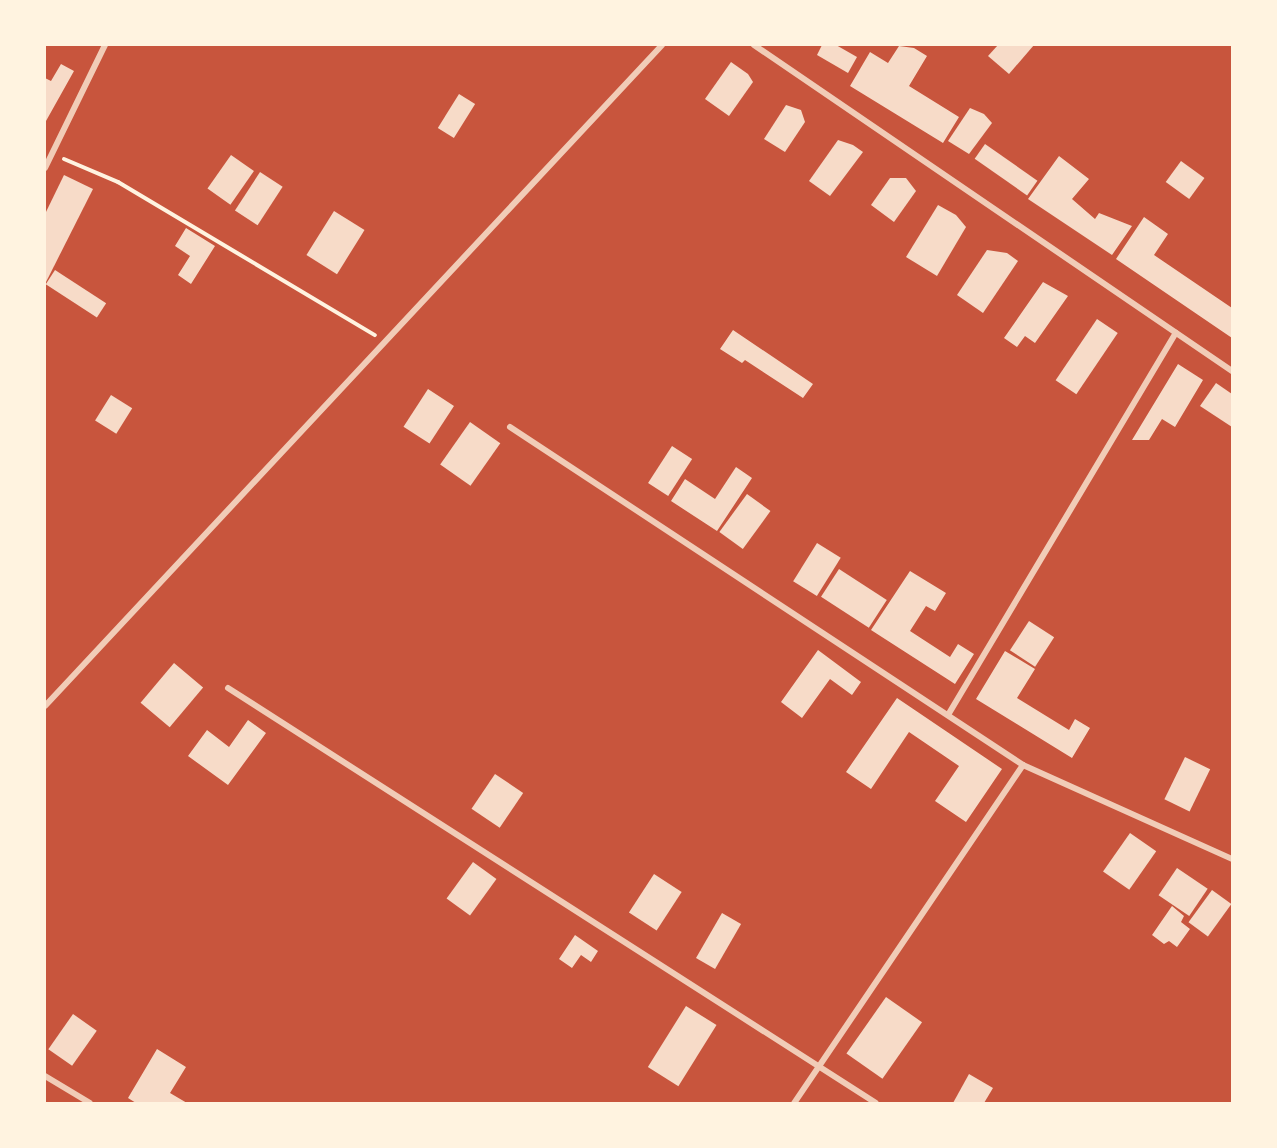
<!DOCTYPE html>
<style>
body{margin:0}
#map{position:relative;width:1277px;height:1148px;overflow:hidden;background:#c8553d;font-family:"Roboto Condensed",sans-serif}
div>[style]{position:absolute}
[style*='--x']{left:calc(var(--x)*1px);top:calc(var(--y)*1px);width:calc(var(--w)*1px);rotate:calc(var(--a)*1deg)}
.building>*{inset:0;background:#f7dbc8;transform-origin:0 0}
.path>*{height:4px;margin:-2px;padding:0 2px;transform-origin:2px;border-radius:2px;background:#fff3e0}
.minor>*{height:6px;margin:-3px;padding:0 3px;transform-origin:3px;border-radius:3px;background:#f1ccb7}
span{translate:-50% -50%;white-space:nowrap;text-align:center;line-height:1.15;-webkit-text-stroke:6px #fff3e0;paint-order:stroke}
.frame{position:absolute;inset:0;border:46px solid #fff3e0;pointer-events:none}
</style>
<div id="map">
<div class="building">
<div style="clip-path:polygon(822px 45px,836px 45px,857px 57px,848px 73px,817px 55px)"></div>
<div style="clip-path:polygon(998px 45px,1034px 45px,1009px 74px,988px 56px)"></div>
<div style="clip-path:polygon(899px 46px,914px 48px,927px 56px,909px 86px,959px 117px,943px 143px,850px 86px,870px 52px,888px 63px)"></div>
<div style="clip-path:polygon(731px 62px,748px 74px,753px 82px,729px 116px,705px 99px)"></div>
<div style="clip-path:polygon(61px 64px,74px 71px,46px 121px,45px 78px,51px 81px)"></div>
<div style="left:459px;top:94px;width:19px;height:40px;rotate:32deg"></div>
<div style="clip-path:polygon(786px 105px,801px 110px,805px 122px,785px 152px,764px 139px)"></div>
<div style="clip-path:polygon(970px 108px,984px 114px,992px 123px,969px 154px,948px 141px)"></div>
<div style="clip-path:polygon(838px 140px,853px 145px,863px 152px,830px 196px,809px 181px)"></div>
<div style="left:985px;top:144px;width:64px;height:18px;rotate:35deg"></div>
<div style="left:231px;top:155px;width:28px;height:41px;rotate:35deg"></div>
<div style="clip-path:polygon(1059px 156px,1089px 179px,1072px 199px,1095px 219px,1099px 213px,1132px 226px,1112px 255px,1028px 199px)"></div>
<div style="left:1181px;top:161px;width:29px;height:26px;rotate:36deg"></div>
<div style="left:260px;top:172px;width:27px;height:46px;rotate:33deg"></div>
<div style="clip-path:polygon(64px 175px,93px 189px,45px 284px,45px 214px)"></div>
<div style="clip-path:polygon(890px 178px,906px 178px,916px 191px,894px 222px,871px 205px)"></div>
<div style="clip-path:polygon(938px 205px,956px 215px,966px 227px,937px 276px,906px 257px)"></div>
<div style="left:334px;top:211px;width:36px;height:52px;rotate:32deg"></div>
<div style="clip-path:polygon(1144px 217px,1168px 234px,1154px 255px,1232px 308px,1232px 338px,1116px 259px)"></div>
<div style="clip-path:polygon(186px 228px,215px 246px,191px 284px,178px 275px,190px 256px,175px 246px)"></div>
<div style="clip-path:polygon(987px 250px,1007px 253px,1018px 261px,983px 313px,957px 295px)"></div>
<div style="left:55px;top:270px;width:61px;height:17px;rotate:33deg"></div>
<div style="clip-path:polygon(1043px 282px,1068px 296px,1035px 343px,1025px 336px,1017px 347px,1004px 338px)"></div>
<div style="left:1097px;top:319px;width:25px;height:74px;rotate:34deg"></div>
<div style="clip-path:polygon(733px 330px,813px 384px,803px 398px,745px 360px,742px 363px,720px 349px)"></div>
<div style="clip-path:polygon(1178px 364px,1203px 380px,1175px 427px,1162px 419px,1149px 440px,1132px 440px)"></div>
<div style="clip-path:polygon(1216px 383px,1232px 394px,1232px 427px,1200px 406px)"></div>
<div style="left:428px;top:389px;width:31px;height:45px;rotate:33deg"></div>
<div style="left:111px;top:395px;width:25px;height:30px;rotate:32deg"></div>
<div style="left:470px;top:422px;width:37px;height:52px;rotate:35deg"></div>
<div style="left:672px;top:446px;width:24px;height:44px;rotate:33deg"></div>
<div style="clip-path:polygon(736px 467px,752px 478px,717px 531px,671px 501px,685px 479px,715px 499px)"></div>
<div style="left:747px;top:494px;width:29px;height:47px;rotate:36deg"></div>
<div style="left:817px;top:543px;width:28px;height:45px;rotate:32deg"></div>
<div style="left:839px;top:569px;width:57px;height:33px;rotate:33deg"></div>
<div style="clip-path:polygon(910px 571px,946px 593px,935px 611px,926px 606px,910px 631px,950px 657px,958px 644px,974px 654px,955px 684px,871px 630px)"></div>
<div style="left:1029px;top:621px;width:30px;height:35px;rotate:33deg"></div>
<div style="clip-path:polygon(818px 650px,861px 682px,852px 695px,830px 679px,802px 718px,781px 702px)"></div>
<div style="clip-path:polygon(1005px 651px,1035px 669px,1017px 698px,1069px 730px,1075px 719px,1090px 728px,1072px 758px,976px 699px)"></div>
<div style="left:174px;top:663px;width:38px;height:52px;rotate:40deg"></div>
<div style="clip-path:polygon(897px 698px,1002px 769px,966px 822px,935px 801px,959px 766px,909px 732px,871px 789px,846px 772px)"></div>
<div style="clip-path:polygon(248px 720px,266px 733px,228px 785px,188px 756px,207px 730px,229px 747px)"></div>
<div style="left:1185px;top:757px;width:28px;height:47px;rotate:26deg"></div>
<div style="left:495px;top:774px;width:34px;height:42px;rotate:34deg"></div>
<div style="left:1130px;top:833px;width:32px;height:47px;rotate:35deg"></div>
<div style="left:473px;top:862px;width:29px;height:45px;rotate:36deg"></div>
<div style="left:1177px;top:868px;width:37px;height:33px;rotate:34deg"></div>
<div style="left:654px;top:874px;width:33px;height:46px;rotate:33deg"></div>
<div style="left:1212px;top:890px;width:24px;height:40px;rotate:36deg"></div>
<div style="clip-path:polygon(1172px 906px,1184px 916px,1181px 922px,1190px 929px,1177px 947px,1169px 941px,1164px 944px,1152px 935px)"></div>
<div style="left:722px;top:913px;width:22px;height:52px;rotate:30deg"></div>
<div style="clip-path:polygon(575px 935px,598px 951px,591px 962px,581px 955px,572px 968px,559px 959px)"></div>
<div style="left:886px;top:997px;width:44px;height:69px;rotate:35deg"></div>
<div style="left:686px;top:1006px;width:36px;height:72px;rotate:32deg"></div>
<div style="left:73px;top:1014px;width:29px;height:43px;rotate:35deg"></div>
<div style="clip-path:polygon(157px 1049px,186px 1067px,170px 1093px,187px 1103px,136px 1103px,128px 1098px)"></div>
<div style="clip-path:polygon(969px 1074px,993px 1088px,984px 1103px,953px 1103px)"></div>
</div>
<div class="path">
<div style="--x:64;--y:159;--w:59;--a:23.1"></div>
<div style="--x:118;--y:182;--w:299;--a:30.8"></div>
</div>
<div class="minor">
<div style="--x:754;--y:45;--w:579;--a:34.29"></div>
<div style="--x:45;--y:168;--w:137;--a:-64"></div>
<div style="--x:510;--y:427;--w:614;--a:33.38"></div>
<div style="--x:1023;--y:765;--w:408;--a:124.1"></div>
<div style="--x:228;--y:688;--w:769;--a:32.64"></div>
<div style="--x:45;--y:706;--w:904;--a:-46.97"></div>
<div style="--x:948;--y:715;--w:445;--a:-59.2"></div>
<div style="--x:1023;--y:765;--w:229;--a:24.2"></div>
<div style="--x:45;--y:1076;--w:52;--a:31"></div>
</div>
<div class="frame"></div>
</div>
